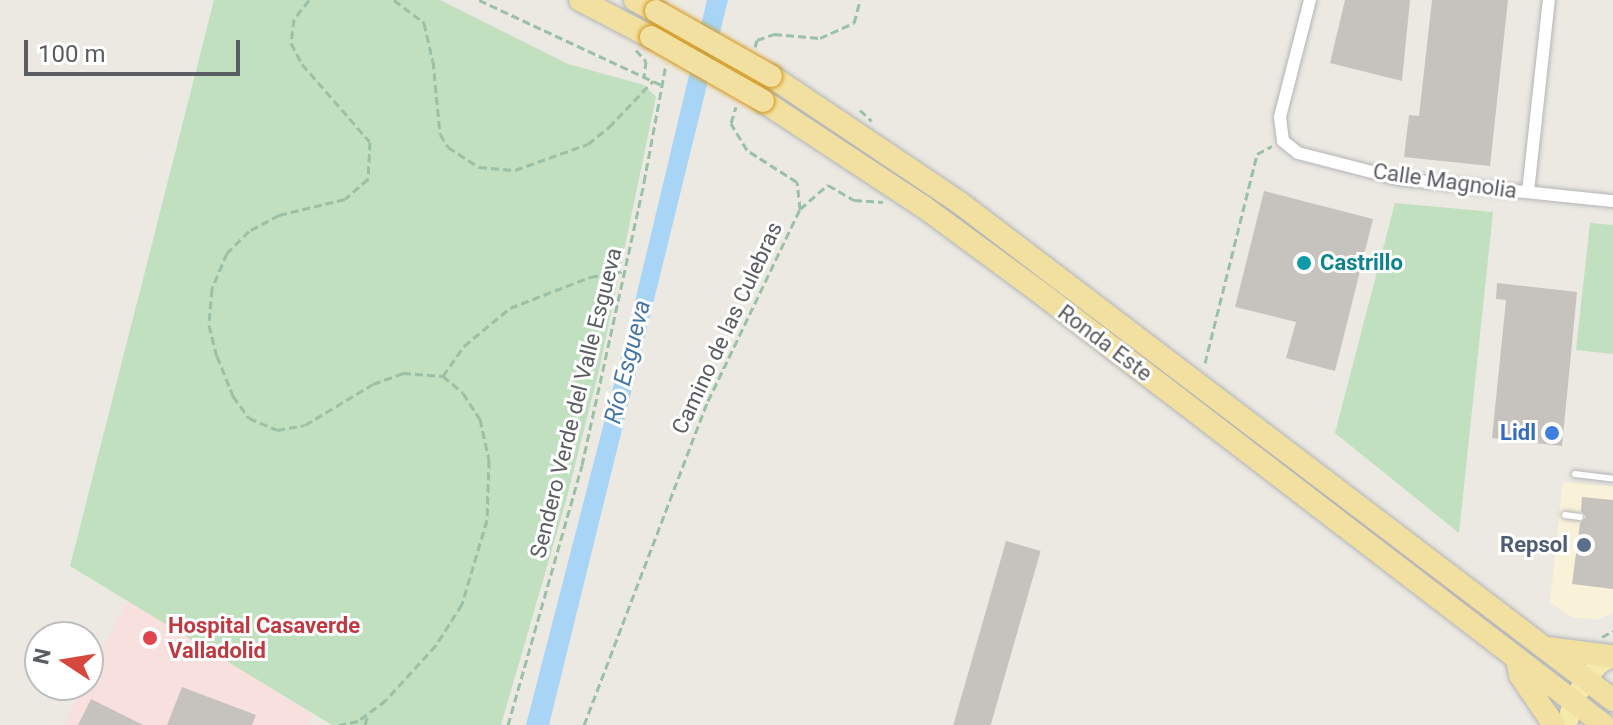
<!DOCTYPE html>
<meta charset="utf-8">
<style>
body{margin:0}
#map{position:relative;width:1613px;height:725px;overflow:hidden;background:#ebe9e1;font-family:Roboto,sans-serif}
div>[style]{position:absolute}
[style*='--x']{left:calc(var(--x)*1px);top:calc(var(--y)*1px);width:calc(var(--w)*1px);rotate:calc(var(--a)*1deg)}
.commercial>*{inset:0;background:#f9f1d8}
.medical>*{inset:0;background:#f7e0de}
.green>*{inset:0;background:#c0e0c0}
.water>*{inset:0;background:#a8d4f5}
.building>*{inset:0;background:#c6c3be;transform-origin:0 0}
.path>*{height:3px;margin-top:-1.5px;transform-origin:0;background:repeating-linear-gradient(90deg,#9ac0a5 0 8px,transparent 0 12px)}
.roads{filter:drop-shadow(0 0 2px #b2b4b8) drop-shadow(0 0 2px #b2b4b8)}
.service>*{height:6px;margin:-3px;padding:0 3px;transform-origin:3px;border-radius:3px;background:#fff}
.minor>*{height:12px;margin:-6px;padding:0 6px;transform-origin:6px;border-radius:6px;background:#fff}
.primary>*{height:20px;margin:-10px;padding:0 10px;transform-origin:10px;border-radius:10px;background:#f5e9ac}
.trunk>*{height:22px;margin:-11px;padding:0 11px;transform-origin:11px;border-radius:11px;background:#f2e0a0}
.bridges{filter:drop-shadow(0 0 2px #d49719) drop-shadow(0 0 2px #d49719)}
.trunk-bridge>*{height:22px;margin:-11px;padding:0 11px;transform-origin:11px;border-radius:11px;background:#f2e0a0}
.dots>*{width:22px;height:22px;translate:-50% -50%;box-sizing:border-box;border:4px solid #fff;border-radius:50%}
span{translate:-50% -50%;white-space:nowrap;text-align:center;line-height:1.15;-webkit-text-stroke:6px #fff;paint-order:stroke}
.street-label{font-size:22px;color:#5a5d61}
.culture-label{font-size:22px;color:#0d838f;font-weight:700}
.left{translate:0 -50%;text-align:left}
.shop-label{font-size:22px;color:#366cbe;font-weight:700}
.right{translate:-100% -50%;text-align:right}
.service-label{font-size:22px;color:#4e5e75;font-weight:700}
.health-label{font-size:22px;color:#be3a42;font-weight:700}
.water-label{font-size:24px;color:#4876a4;font-style:italic}
.north{position:absolute;left:24px;top:621px;width:80px;height:80px;box-sizing:border-box;background:#fff;border:2px solid #bdbec0;border-radius:50%;rotate:282deg;font-size:22px;font-weight:700;line-height:32px;text-align:center;color:#5a5d61}
.north::after{content:'';display:block;margin:auto;width:28px;height:36px;background:#d5483e;clip-path:polygon(50% 0,100% 100%,50% 72%,0 100%)}
.scale{position:absolute;left:24px;top:40px;width:216px;height:36px;box-sizing:border-box;border:4px solid #5a5d61;border-top:0;padding-left:10px;font-size:24px;line-height:28px;white-space:nowrap;color:#5a5d61;-webkit-text-stroke:6px #fff;paint-order:stroke}
</style>
<div id="map">
<div class="commercial">
<div style="clip-path:polygon(1563px 482px,1613px 487px,1613px 613px,1596px 620px,1571px 617px,1550px 602px)"></div>
</div>
<div class="medical">
<div style="clip-path:polygon(129px 599px,313px 715px,309px 725px,63px 725px,84px 685px,88px 685px,88px 677px)"></div>
</div>
<div class="green">
<div style="clip-path:polygon(214px 0,440px 0,568px 64px,644px 85px,656px 97px,600px 366px,566px 501px,501px 725px,332px 725px,70px 566px)"></div>
<div style="clip-path:polygon(1395px 203px,1493px 212px,1459px 533px,1335px 433px)"></div>
<div style="clip-path:polygon(1590px 223px,1613px 225px,1613px 354px,1576px 350px)"></div>
</div>
<div class="water">
<div style="clip-path:polygon(707px 0,728px 0,549px 725px,526px 725px,631px 318px)"></div>
</div>
<div class="building">
<div style="clip-path:polygon(1345px 0,1410px 0,1402px 81px,1330px 63px)"></div>
<div style="clip-path:polygon(1432px 0,1508px 0,1490px 166px,1404px 157px,1409px 115px,1419px 116px)"></div>
<div style="clip-path:polygon(1264px 191px,1373px 219px,1335px 371px,1286px 358px,1296px 322px,1235px 307px)"></div>
<div style="clip-path:polygon(1497px 283px,1577px 292px,1562px 446px,1492px 438px,1506px 300px,1496px 299px)"></div>
<div style="clip-path:polygon(1582px 497px,1613px 500px,1613px 589px,1572px 584px,1580px 523px,1586px 517px,1581px 511px)"></div>
<div style="left:1006px;top:541px;width:36px;height:194px;rotate:16deg"></div>
<div style="clip-path:polygon(182px 687px,256px 715px,252px 725px,167px 725px)"></div>
<div style="clip-path:polygon(91px 699px,143px 725px,78px 725px)"></div>
</div>
<div class="path">
<div style="--x:309;--y:0;--w:24;--a:128"></div>
<div style="--x:294;--y:19;--w:24;--a:97"></div>
<div style="--x:291;--y:43;--w:24;--a:62"></div>
<div style="--x:302;--y:64;--w:103;--a:48.9"></div>
<div style="--x:370;--y:142;--w:37;--a:93"></div>
<div style="--x:368;--y:179;--w:30;--a:139"></div>
<div style="--x:345;--y:199;--w:68;--a:166.4"></div>
<div style="--x:279;--y:215;--w:34;--a:152"></div>
<div style="--x:249;--y:231;--w:31;--a:135"></div>
<div style="--x:227;--y:253;--w:39;--a:113"></div>
<div style="--x:212;--y:289;--w:36;--a:95"></div>
<div style="--x:209;--y:325;--w:32;--a:76"></div>
<div style="--x:217;--y:356;--w:43;--a:68.2"></div>
<div style="--x:233;--y:396;--w:27;--a:54"></div>
<div style="--x:249;--y:418;--w:30;--a:23"></div>
<div style="--x:277;--y:430;--w:28;--a:-10"></div>
<div style="--x:305;--y:425;--w:79;--a:-31.1"></div>
<div style="--x:373;--y:384;--w:32;--a:-20"></div>
<div style="--x:403;--y:373;--w:40;--a:4.3"></div>
<div style="--x:443;--y:376;--w:26;--a:40"></div>
<div style="--x:463;--y:393;--w:31;--a:57"></div>
<div style="--x:480;--y:419;--w:42;--a:77.6"></div>
<div style="--x:489;--y:460;--w:60;--a:91.9"></div>
<div style="--x:487;--y:520;--w:88;--a:106.6"></div>
<div style="--x:462;--y:604;--w:49;--a:122.4"></div>
<div style="--x:436;--y:645;--w:74;--a:132.3"></div>
<div style="--x:386;--y:700;--w:35;--a:143"></div>
<div style="--x:358;--y:721;--w:19;--a:168"></div>
<div style="--x:394;--y:0;--w:38;--a:37"></div>
<div style="--x:424;--y:23;--w:39;--a:77"></div>
<div style="--x:433;--y:61;--w:73;--a:84.5"></div>
<div style="--x:440;--y:134;--w:15;--a:58"></div>
<div style="--x:448;--y:147;--w:37;--a:33"></div>
<div style="--x:479;--y:167;--w:36;--a:5"></div>
<div style="--x:515;--y:170;--w:77;--a:-19.6"></div>
<div style="--x:588;--y:144;--w:27;--a:-39"></div>
<div style="--x:609;--y:127;--w:64;--a:-46.3"></div>
<div style="--x:479;--y:0;--w:201;--a:25"></div>
<div style="--x:755;--y:47;--w:7;--a:-74"></div>
<div style="--x:757;--y:40;--w:18;--a:-19"></div>
<div style="--x:774;--y:34;--w:46;--a:5"></div>
<div style="--x:820;--y:38;--w:37;--a:-24"></div>
<div style="--x:854;--y:23;--w:24;--a:-75"></div>
<div style="--x:636;--y:50;--w:15;--a:48"></div>
<div style="--x:646;--y:61;--w:17;--a:97"></div>
<div style="--x:860;--y:110;--w:16;--a:43"></div>
<div style="--x:800;--y:209;--w:37;--a:-41"></div>
<div style="--x:828;--y:185;--w:30;--a:30"></div>
<div style="--x:854;--y:200;--w:29;--a:4"></div>
<div style="--x:1205;--y:363;--w:215;--a:-76"></div>
<div style="--x:1257;--y:154;--w:17;--a:-28"></div>
<div style="--x:443;--y:376;--w:37;--a:-55"></div>
<div style="--x:464;--y:346;--w:60;--a:-39.6"></div>
<div style="--x:510;--y:308;--w:86;--a:-21.2"></div>
<div style="--x:590;--y:277;--w:36;--a:-10"></div>
<div style="--x:1602;--y:637;--w:13;--a:-29"></div>
<div style="--x:365;--y:725;--w:11;--a:-75"></div>
<div style="--x:508;--y:725;--w:270;--a:-74.1"></div>
<div style="--x:582;--y:465;--w:290;--a:-77.6"></div>
<div style="--x:644;--y:182;--w:120;--a:-79.4"></div>
<div style="--x:584;--y:725;--w:347;--a:-69.1"></div>
<div style="--x:708;--y:401;--w:213;--a:-64.4"></div>
<div style="--x:800;--y:209;--w:27;--a:-96"></div>
<div style="--x:797;--y:182;--w:59;--a:-147.4"></div>
<div style="--x:747;--y:150;--w:31;--a:-121"></div>
<div style="--x:731;--y:123;--w:17;--a:-73"></div>
</div>
<div class="roads">
<div class="service">
<div style="--x:1575;--y:474;--w:38;--a:7"></div>
<div style="--x:1565;--y:515;--w:15;--a:8"></div>
</div>
<div class="minor">
<div style="--x:1310;--y:0;--w:121;--a:104.4"></div>
<div style="--x:1280;--y:117;--w:24;--a:83"></div>
<div style="--x:1283;--y:141;--w:19;--a:39"></div>
<div style="--x:1298;--y:153;--w:104;--a:14.4"></div>
<div style="--x:1399;--y:179;--w:215;--a:5.9"></div>
<div style="--x:1528;--y:192;--w:193;--a:-83.8"></div>
</div>
<div class="primary">
<div style="--x:1567;--y:725;--w:25;--a:-76"></div>
<div style="--x:1573;--y:701;--w:26;--a:-59"></div>
<div style="--x:1586;--y:679;--w:20;--a:-49"></div>
<div style="--x:1599;--y:664;--w:16;--a:-30"></div>
</div>
<div class="trunk">
<div style="--x:580;--y:0;--w:80;--a:27.5"></div>
<div style="--x:635;--y:0;--w:24;--a:28"></div>
<div style="--x:771;--y:76;--w:228;--a:33.9"></div>
<div style="--x:960;--y:203;--w:821;--a:37.27"></div>
<div style="--x:763;--y:101;--w:193;--a:33.4"></div>
<div style="--x:924;--y:207;--w:152;--a:36.4"></div>
<div style="--x:1046;--y:297;--w:703;--a:37.49"></div>
<div style="--x:1547;--y:648;--w:64;--a:7.2"></div>
<div style="--x:1517;--y:659;--w:16;--a:79"></div>
<div style="--x:1520;--y:675;--w:60;--a:55.8"></div>
</div>
</div>
<div class="bridges">
<div class="trunk-bridge">
<div style="--x:656;--y:11;--w:132;--a:29.5"></div>
<div style="--x:651;--y:37;--w:129;--a:29.7"></div>
</div>
</div>
<div class="dots">
<div style="left:1304px;top:263px;background:#0f9aa8"></div>
<div style="left:1552px;top:433px;background:#3f7fe0"></div>
<div style="left:1584px;top:545px;background:#5c6f8a"></div>
<div style="left:150px;top:638px;background:#e0444e"></div>
</div>
<div class="street-label">
<span style="left:1445px;top:181px;rotate:8deg">Calle Magnolia</span>
<span style="left:727px;top:328px;rotate:-65deg">Camino de las Culebras</span>
<span style="left:1105px;top:343px;rotate:37deg">Ronda Este</span>
<span style="left:576px;top:403px;rotate:-76deg">Sendero Verde del Valle Esgueva</span>
</div>
<div class="culture-label">
<span class="left" style="left:1320px;top:263px">Castrillo</span>
</div>
<div class="shop-label">
<span class="right" style="left:1536px;top:433px">Lidl</span>
</div>
<div class="service-label">
<span class="right" style="left:1568px;top:545px">Repsol</span>
</div>
<div class="health-label">
<span class="left" style="left:168px;top:638px">Hospital Casaverde<br>Valladolid</span>
</div>
<div class="water-label">
<span style="left:628px;top:362px;rotate:-76deg">Río Esgueva</span>
</div>
<div class="north">N</div>
<div class="scale">100 m</div>
</div>
